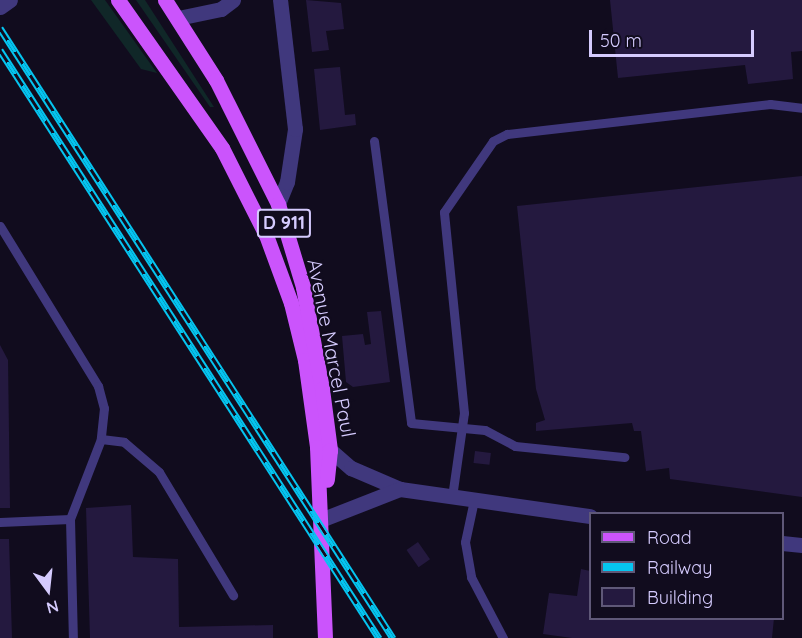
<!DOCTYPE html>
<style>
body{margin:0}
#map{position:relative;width:802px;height:638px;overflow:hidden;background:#110c1e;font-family:Quicksand,sans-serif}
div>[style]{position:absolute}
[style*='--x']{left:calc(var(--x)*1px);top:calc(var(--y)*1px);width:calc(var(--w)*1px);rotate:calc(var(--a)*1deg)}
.green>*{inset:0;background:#102728}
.building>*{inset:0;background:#24193f;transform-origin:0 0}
.service>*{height:9px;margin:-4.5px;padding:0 4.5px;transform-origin:4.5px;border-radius:4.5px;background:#40387d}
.minor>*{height:15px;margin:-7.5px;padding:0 7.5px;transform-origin:7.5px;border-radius:7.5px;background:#40387d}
.primary>*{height:15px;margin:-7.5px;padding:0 7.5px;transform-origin:7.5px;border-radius:7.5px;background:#cb54fc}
.rail>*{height:7px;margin-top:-3.5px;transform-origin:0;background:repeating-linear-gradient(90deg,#110c1e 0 14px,#05c5f0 0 28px);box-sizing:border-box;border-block:2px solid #05c5f0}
span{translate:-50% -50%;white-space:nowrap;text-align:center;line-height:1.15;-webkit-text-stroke:4.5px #110c1e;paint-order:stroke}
.shield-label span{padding:2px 4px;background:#110c1e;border:2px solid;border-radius:4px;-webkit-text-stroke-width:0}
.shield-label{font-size:18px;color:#d5cbfe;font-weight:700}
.street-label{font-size:20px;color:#d5cbfe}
.legend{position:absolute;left:589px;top:512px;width:195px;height:108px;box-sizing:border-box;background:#110c1e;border:2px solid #5f5878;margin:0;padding:8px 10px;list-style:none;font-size:18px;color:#d5cbfe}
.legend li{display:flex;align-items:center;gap:12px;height:30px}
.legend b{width:30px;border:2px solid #5f5878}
.north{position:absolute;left:18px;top:560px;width:60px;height:60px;-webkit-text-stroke:4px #110c1e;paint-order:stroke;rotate:165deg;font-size:16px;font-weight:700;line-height:24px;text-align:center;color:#d5cbfe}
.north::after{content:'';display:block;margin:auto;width:21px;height:27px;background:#d5cbfe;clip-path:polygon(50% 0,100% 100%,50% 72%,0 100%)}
.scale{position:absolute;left:589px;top:30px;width:165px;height:27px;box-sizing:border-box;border:3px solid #d5cbfe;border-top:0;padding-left:8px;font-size:18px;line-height:21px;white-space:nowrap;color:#d5cbfe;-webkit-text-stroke:4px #110c1e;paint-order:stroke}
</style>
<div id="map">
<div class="green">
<div style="clip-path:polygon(91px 0,105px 0,157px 73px,141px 69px)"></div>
<div style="clip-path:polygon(136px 0,145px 0,214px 107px,210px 107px)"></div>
</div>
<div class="building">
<div style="clip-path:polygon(306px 0,341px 3px,344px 29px,326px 31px,329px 50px,312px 52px)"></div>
<div style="clip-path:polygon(610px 0,802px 0,802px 51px,791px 52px,793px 79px,748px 84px,745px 65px,618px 78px)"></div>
<div style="clip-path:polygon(340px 67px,345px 115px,355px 114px,356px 125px,320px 130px,314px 69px)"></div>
<div style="clip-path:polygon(802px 176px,802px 497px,670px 479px,669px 468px,646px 471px,641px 431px,634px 431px,632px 423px,536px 431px,536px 423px,545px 420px,536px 389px,517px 206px)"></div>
<div style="clip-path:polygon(381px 311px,390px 382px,353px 387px,346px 382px,342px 336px,363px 334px,365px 345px,371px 344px,367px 312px)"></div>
<div style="clip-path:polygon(0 345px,8px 360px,10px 508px,0 508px)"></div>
<div style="left:475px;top:451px;width:16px;height:12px;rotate:7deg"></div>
<div style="clip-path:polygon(131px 505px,133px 557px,178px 559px,179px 627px,273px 625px,273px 638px,90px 638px,86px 508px)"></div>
<div style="clip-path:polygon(0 539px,9px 539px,12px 638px,0 638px)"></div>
<div style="left:418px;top:542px;width:21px;height:14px;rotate:55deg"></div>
<div style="clip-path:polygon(581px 569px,590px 571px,590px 618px,774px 618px,772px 638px,572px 638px,543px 634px,549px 593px,577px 596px)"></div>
</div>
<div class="service">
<div style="--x:374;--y:141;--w:284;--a:82.5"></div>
<div style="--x:411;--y:423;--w:74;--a:5.4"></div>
<div style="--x:485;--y:430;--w:34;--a:28"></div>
<div style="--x:515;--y:446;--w:110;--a:5.8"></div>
<div style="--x:0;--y:226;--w:188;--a:58.5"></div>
<div style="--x:98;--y:386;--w:23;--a:75"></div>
<div style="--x:104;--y:408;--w:31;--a:96"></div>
<div style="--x:101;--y:439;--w:86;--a:111.2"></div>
<div style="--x:70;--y:519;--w:70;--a:177.5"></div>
<div style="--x:101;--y:439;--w:23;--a:7"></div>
<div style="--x:124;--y:442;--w:46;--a:40.6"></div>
<div style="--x:159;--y:472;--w:144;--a:59"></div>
<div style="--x:452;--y:497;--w:85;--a:-81.9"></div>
<div style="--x:464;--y:413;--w:202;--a:-95.7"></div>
<div style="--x:444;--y:212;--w:86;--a:-55.4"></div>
<div style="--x:493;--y:141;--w:16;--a:-27"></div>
<div style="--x:507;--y:134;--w:265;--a:-6.5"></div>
<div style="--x:770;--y:104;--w:32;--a:7"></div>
<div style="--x:474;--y:500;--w:43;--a:102.1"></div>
<div style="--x:465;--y:542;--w:36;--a:80"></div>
<div style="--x:471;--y:577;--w:69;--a:62.3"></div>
<div style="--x:70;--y:519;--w:119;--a:88.6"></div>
</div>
<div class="minor">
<div style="--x:0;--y:7;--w:12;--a:-35"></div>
<div style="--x:178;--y:18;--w:44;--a:-11.8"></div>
<div style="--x:221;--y:9;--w:15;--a:-37"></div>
<div style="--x:278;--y:204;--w:24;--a:-68"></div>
<div style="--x:287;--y:182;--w:54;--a:-81.4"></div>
<div style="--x:295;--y:129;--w:130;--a:-96.6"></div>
<div style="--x:330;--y:450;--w:28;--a:41"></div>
<div style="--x:351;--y:468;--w:53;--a:23.2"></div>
<div style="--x:400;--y:489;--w:192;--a:8.1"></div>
<div style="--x:323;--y:519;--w:83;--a:-21.3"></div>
<div style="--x:782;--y:543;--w:20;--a:6"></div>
</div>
<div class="primary">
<div style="--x:118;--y:0;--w:181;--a:54.9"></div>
<div style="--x:222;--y:148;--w:97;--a:63.2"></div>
<div style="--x:266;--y:235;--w:72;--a:69.8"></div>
<div style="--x:291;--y:303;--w:59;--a:76.2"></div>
<div style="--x:305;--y:360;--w:88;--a:82.1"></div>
<div style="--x:317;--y:447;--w:191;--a:87.6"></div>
<div style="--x:165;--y:0;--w:95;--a:57.5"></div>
<div style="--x:216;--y:80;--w:139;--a:63.4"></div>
<div style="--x:278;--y:204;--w:87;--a:73.2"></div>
<div style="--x:303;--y:287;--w:104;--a:79.4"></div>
<div style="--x:322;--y:389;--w:62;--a:82.5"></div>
<div style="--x:330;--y:450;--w:30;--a:96"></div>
</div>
<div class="rail">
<div style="--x:0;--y:28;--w:726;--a:57.21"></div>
<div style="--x:0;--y:50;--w:700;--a:57.2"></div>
</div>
<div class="shield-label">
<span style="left:284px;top:223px">D 911</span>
</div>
<div class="street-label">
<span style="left:332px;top:348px;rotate:79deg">Avenue Marcel Paul</span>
</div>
<ul class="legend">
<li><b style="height:8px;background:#cb54fc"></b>Road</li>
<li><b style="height:8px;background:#05c5f0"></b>Railway</li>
<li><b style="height:16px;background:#24193f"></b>Building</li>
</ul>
<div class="north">N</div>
<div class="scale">50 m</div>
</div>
